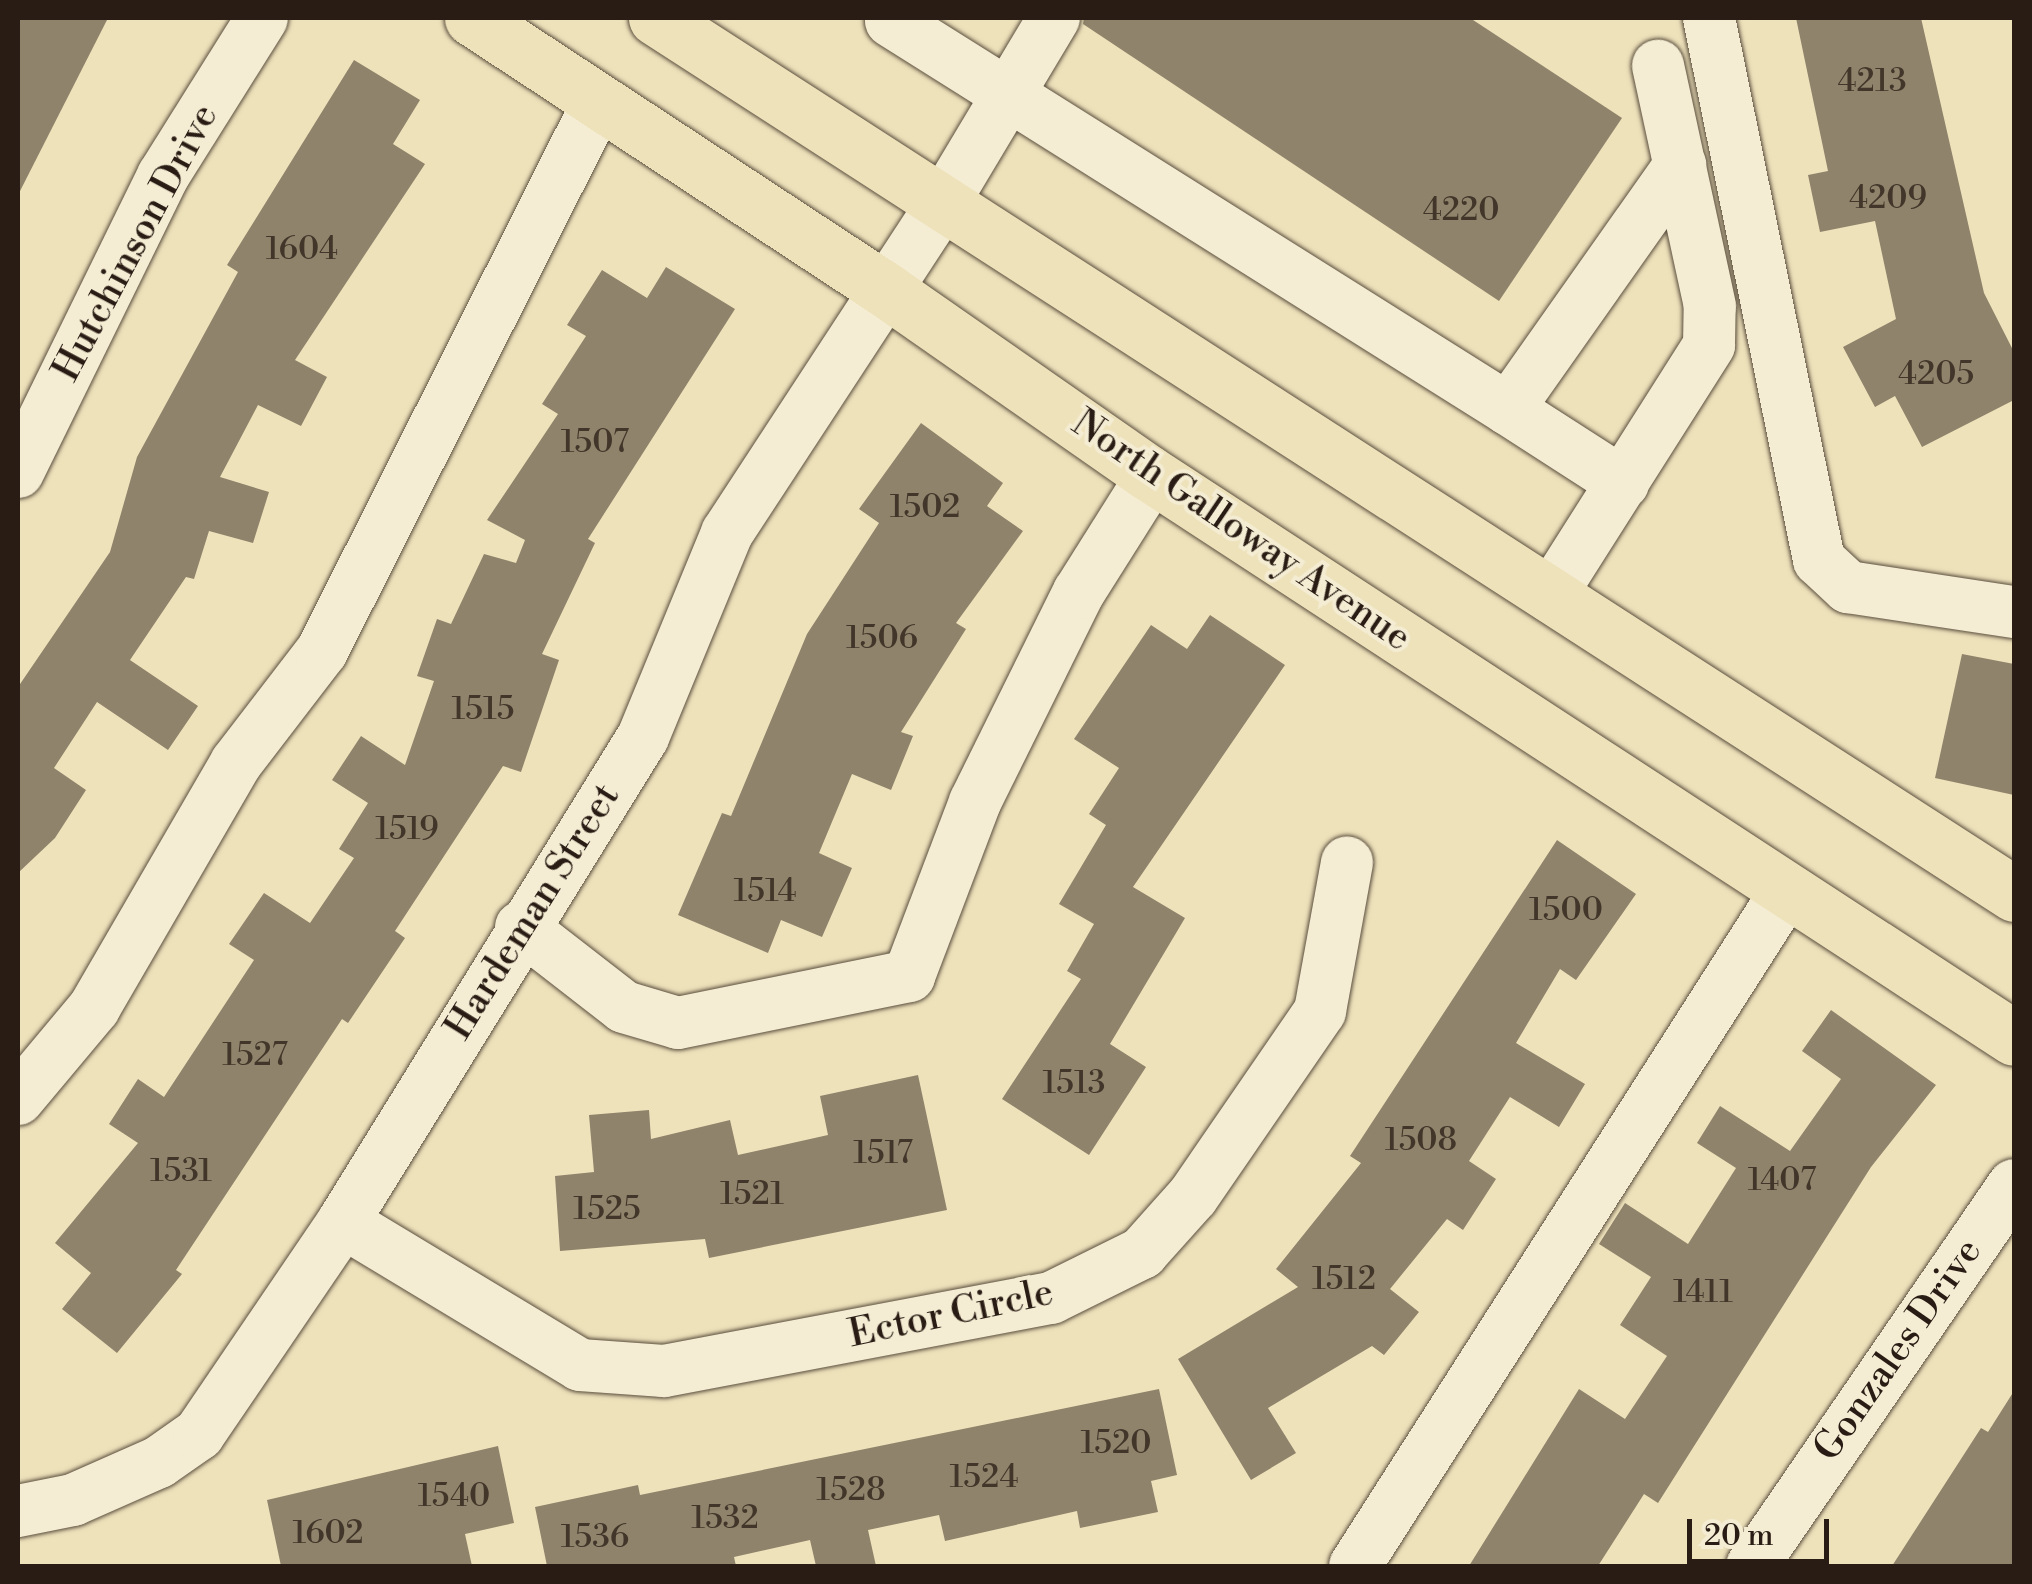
<!DOCTYPE html>
<style>
body{margin:0}
#map{position:relative;width:2032px;height:1584px;overflow:hidden;background:#eee2bb;font-family:"Libre Bodoni",serif}
div>[style]{position:absolute}
[style*='--x']{left:calc(var(--x)*1px);top:calc(var(--y)*1px);width:calc(var(--w)*1px);rotate:calc(var(--a)*1deg)}
.building>*{inset:0;background:#8f836b}
.roads{filter:drop-shadow(0 0 2px #5a4e3e) drop-shadow(0 0 2px #5a4e3e)}
.minor>*{height:52px;margin:-26px;padding:0 26px;transform-origin:26px;border-radius:26px;background:#f4ecd3}
.major>*{height:55px;margin:-27.5px;padding:0 27.5px;transform-origin:27.5px;border-radius:27.5px;background:#eee2bb}
span{translate:-50% -50%;white-space:nowrap;text-align:center;line-height:1.15;-webkit-text-stroke:8px #f4ecd3;paint-order:stroke}
.number-label{font-size:32px;color:#42362a}
.number-label span{-webkit-text-stroke-width:0}
.street-label{font-size:38px;color:#291c14}
.frame{position:absolute;inset:0;border:20px solid #291c14;pointer-events:none}
.scale{position:absolute;left:1687px;top:1519px;width:142px;height:45px;box-sizing:border-box;border:5px solid #291c14;border-top:0;padding-left:12px;font-size:30px;line-height:35px;white-space:nowrap;color:#291c14;-webkit-text-stroke:8px #f4ecd3;paint-order:stroke}
</style>
<div id="map">
<div class="building">
<div style="clip-path:polygon(18px 18px,108px 18px,18px 195px)"></div>
<div style="clip-path:polygon(1084px 18px,1470px 18px,1622px 118px,1499px 301px,1083px 24px)"></div>
<div style="clip-path:polygon(1796px 18px,1921px 18px,1984px 293px,2014px 352px,2014px 400px,1922px 447px,1895px 396px,1875px 407px,1843px 347px,1896px 319px,1875px 221px,1820px 232px,1808px 175px,1828px 171px)"></div>
<div style="clip-path:polygon(354px 60px,420px 100px,393px 144px,425px 164px,295px 360px,327px 377px,301px 426px,258px 405px,220px 477px,269px 492px,253px 543px,209px 531px,194px 579px,186px 577px,130px 660px,198px 706px,168px 750px,97px 702px,54px 768px,86px 790px,55px 838px,18px 873px,18px 687px,110px 552px,137px 457px,238px 272px,227px 265px)"></div>
<div style="clip-path:polygon(666px 267px,735px 309px,588px 539px,595px 543px,542px 654px,559px 660px,521px 772px,503px 766px,395px 931px,405px 938px,348px 1023px,342px 1019px,176px 1270px,182px 1274px,117px 1353px,62px 1309px,91px 1273px,55px 1243px,138px 1143px,109px 1124px,138px 1079px,164px 1097px,254px 960px,229px 944px,264px 893px,310px 923px,354px 858px,339px 849px,368px 803px,332px 780px,361px 736px,405px 765px,434px 681px,417px 676px,437px 619px,451px 624px,484px 554px,516px 563px,525px 540px,487px 520px,558px 414px,542px 404px,586px 336px,567px 325px,602px 270px,647px 298px)"></div>
<div style="clip-path:polygon(921px 423px,1003px 483px,987px 506px,1023px 531px,956px 623px,966px 629px,901px 732px,913px 736px,891px 790px,852px 774px,819px 853px,852px 868px,822px 937px,781px 920px,768px 953px,678px 915px,722px 813px,731px 816px,807px 634px,879px 523px,859px 509px)"></div>
<div style="clip-path:polygon(1210px 615px,1285px 665px,1133px 887px,1185px 918px,1110px 1044px,1146px 1067px,1089px 1155px,1002px 1099px,1081px 979px,1067px 971px,1094px 924px,1059px 904px,1106px 825px,1089px 814px,1119px 768px,1074px 739px,1151px 625px,1187px 649px)"></div>
<div style="clip-path:polygon(1962px 654px,2014px 664px,2014px 795px,1935px 778px)"></div>
<div style="clip-path:polygon(1557px 840px,1636px 894px,1576px 980px,1560px 969px,1516px 1043px,1585px 1084px,1559px 1127px,1510px 1097px,1469px 1161px,1496px 1179px,1463px 1230px,1447px 1219px,1390px 1289px,1419px 1312px,1384px 1355px,1372px 1346px,1268px 1408px,1296px 1453px,1251px 1480px,1178px 1359px,1298px 1287px,1276px 1269px,1361px 1163px,1350px 1156px)"></div>
<div style="clip-path:polygon(1831px 1010px,1936px 1085px,1871px 1167px,1658px 1503px,1644px 1494px,1598px 1566px,1469px 1566px,1579px 1389px,1625px 1419px,1667px 1356px,1620px 1325px,1651px 1277px,1599px 1244px,1625px 1203px,1688px 1244px,1736px 1168px,1697px 1143px,1720px 1106px,1790px 1151px,1841px 1079px,1802px 1051px)"></div>
<div style="clip-path:polygon(918px 1075px,947px 1210px,709px 1258px,705px 1239px,560px 1251px,555px 1176px,594px 1172px,589px 1115px,649px 1110px,651px 1139px,730px 1120px,738px 1155px,828px 1135px,820px 1096px)"></div>
<div style="clip-path:polygon(1159px 1389px,1177px 1475px,1151px 1481px,1158px 1512px,1080px 1528px,1077px 1511px,945px 1541px,939px 1515px,868px 1530px,876px 1566px,816px 1566px,810px 1540px,734px 1557px,736px 1566px,547px 1566px,535px 1507px,638px 1485px,640px 1495px)"></div>
<div style="clip-path:polygon(2014px 1391px,2014px 1566px,1892px 1566px,1981px 1428px,1988px 1432px)"></div>
<div style="clip-path:polygon(498px 1446px,514px 1523px,465px 1534px,472px 1566px,281px 1566px,267px 1500px)"></div>
</div>
<div class="roads">
<div class="minor">
<div style="--x:1709;--y:18;--w:553;--a:78.53"></div>
<div style="--x:1819;--y:560;--w:40;--a:43"></div>
<div style="--x:1848;--y:587;--w:168;--a:8.6"></div>
<div style="--x:891;--y:21;--w:729;--a:32.16"></div>
<div style="--x:1508;--y:409;--w:299;--a:-54.8"></div>
<div style="--x:1508;--y:409;--w:137;--a:32.8"></div>
<div style="--x:18;--y:472;--w:330;--a:-63.9"></div>
<div style="--x:163;--y:176;--w:186;--a:-57.9"></div>
<div style="--x:1550;--y:596;--w:297;--a:-57.6"></div>
<div style="--x:1709;--y:345;--w:39;--a:-89"></div>
<div style="--x:1710;--y:306;--w:246;--a:-102.2"></div>
<div style="--x:521;--y:927;--w:130;--a:37.8"></div>
<div style="--x:624;--y:1007;--w:56;--a:16.5"></div>
<div style="--x:678;--y:1023;--w:236;--a:-11.5"></div>
<div style="--x:909;--y:976;--w:186;--a:-69.2"></div>
<div style="--x:975;--y:802;--w:234;--a:-63.7"></div>
<div style="--x:1079;--y:592;--w:137;--a:-57.8"></div>
<div style="--x:18;--y:1099;--w:119;--a:-50.1"></div>
<div style="--x:94;--y:1008;--w:283;--a:-59.9"></div>
<div style="--x:236;--y:763;--w:141;--a:-52.5"></div>
<div style="--x:322;--y:651;--w:616;--a:-63.27"></div>
<div style="--x:343;--y:1222;--w:277;--a:31.1"></div>
<div style="--x:580;--y:1365;--w:84;--a:4.1"></div>
<div style="--x:664;--y:1371;--w:394;--a:-10.7"></div>
<div style="--x:1051;--y:1298;--w:102;--a:-26.3"></div>
<div style="--x:1142;--y:1253;--w:76;--a:-48.2"></div>
<div style="--x:1193;--y:1196;--w:224;--a:-55.5"></div>
<div style="--x:1320;--y:1011;--w:151;--a:-79.7"></div>
<div style="--x:18;--y:1511;--w:56;--a:-11.3"></div>
<div style="--x:73;--y:1500;--w:94;--a:-23.8"></div>
<div style="--x:159;--y:1462;--w:49;--a:-35"></div>
<div style="--x:199;--y:1434;--w:256;--a:-55.8"></div>
<div style="--x:343;--y:1222;--w:570;--a:-58.26"></div>
<div style="--x:643;--y:737;--w:221;--a:-67.6"></div>
<div style="--x:727;--y:533;--w:392;--a:-56.8"></div>
<div style="--x:942;--y:205;--w:218;--a:-59.1"></div>
<div style="--x:1355;--y:1566;--w:802;--a:-57.42"></div>
<div style="--x:1752;--y:1566;--w:462;--a:-55.5"></div>
</div>
<div class="major">
<div style="--x:472;--y:18;--w:495;--a:33.3"></div>
<div style="--x:886;--y:290;--w:318;--a:34.9"></div>
<div style="--x:1147;--y:472;--w:1035;--a:33.14"></div>
<div style="--x:656;--y:18;--w:1616;--a:32.82"></div>
</div>
</div>
<div class="number-label">
<span style="left:1872px;top:81px">4213</span>
<span style="left:1888px;top:198px">4209</span>
<span style="left:1461px;top:210px">4220</span>
<span style="left:302px;top:249px">1604</span>
<span style="left:1936px;top:374px">4205</span>
<span style="left:595px;top:442px">1507</span>
<span style="left:925px;top:507px">1502</span>
<span style="left:882px;top:638px">1506</span>
<span style="left:483px;top:709px">1515</span>
<span style="left:407px;top:829px">1519</span>
<span style="left:765px;top:891px">1514</span>
<span style="left:1566px;top:910px">1500</span>
<span style="left:255px;top:1055px">1527</span>
<span style="left:1074px;top:1083px">1513</span>
<span style="left:1421px;top:1140px">1508</span>
<span style="left:883px;top:1153px">1517</span>
<span style="left:181px;top:1171px">1531</span>
<span style="left:1782px;top:1180px">1407</span>
<span style="left:752px;top:1194px">1521</span>
<span style="left:607px;top:1209px">1525</span>
<span style="left:1344px;top:1279px">1512</span>
<span style="left:1703px;top:1292px">1411</span>
<span style="left:1116px;top:1443px">1520</span>
<span style="left:984px;top:1477px">1524</span>
<span style="left:851px;top:1490px">1528</span>
<span style="left:454px;top:1496px">1540</span>
<span style="left:725px;top:1518px">1532</span>
<span style="left:328px;top:1533px">1602</span>
<span style="left:595px;top:1537px">1536</span>
</div>
<div class="street-label">
<span style="left:136px;top:243px;rotate:-62deg">Hutchinson Drive</span>
<span style="left:1241px;top:531px;rotate:34deg">North Galloway Avenue</span>
<span style="left:533px;top:912px;rotate:-58deg">Hardeman Street</span>
<span style="left:951px;top:1314px;rotate:-12deg">Ector Circle</span>
<span style="left:1898px;top:1350px;rotate:-55deg">Gonzales Drive</span>
</div>
<div class="frame"></div>
<div class="scale">20 m</div>
</div>
